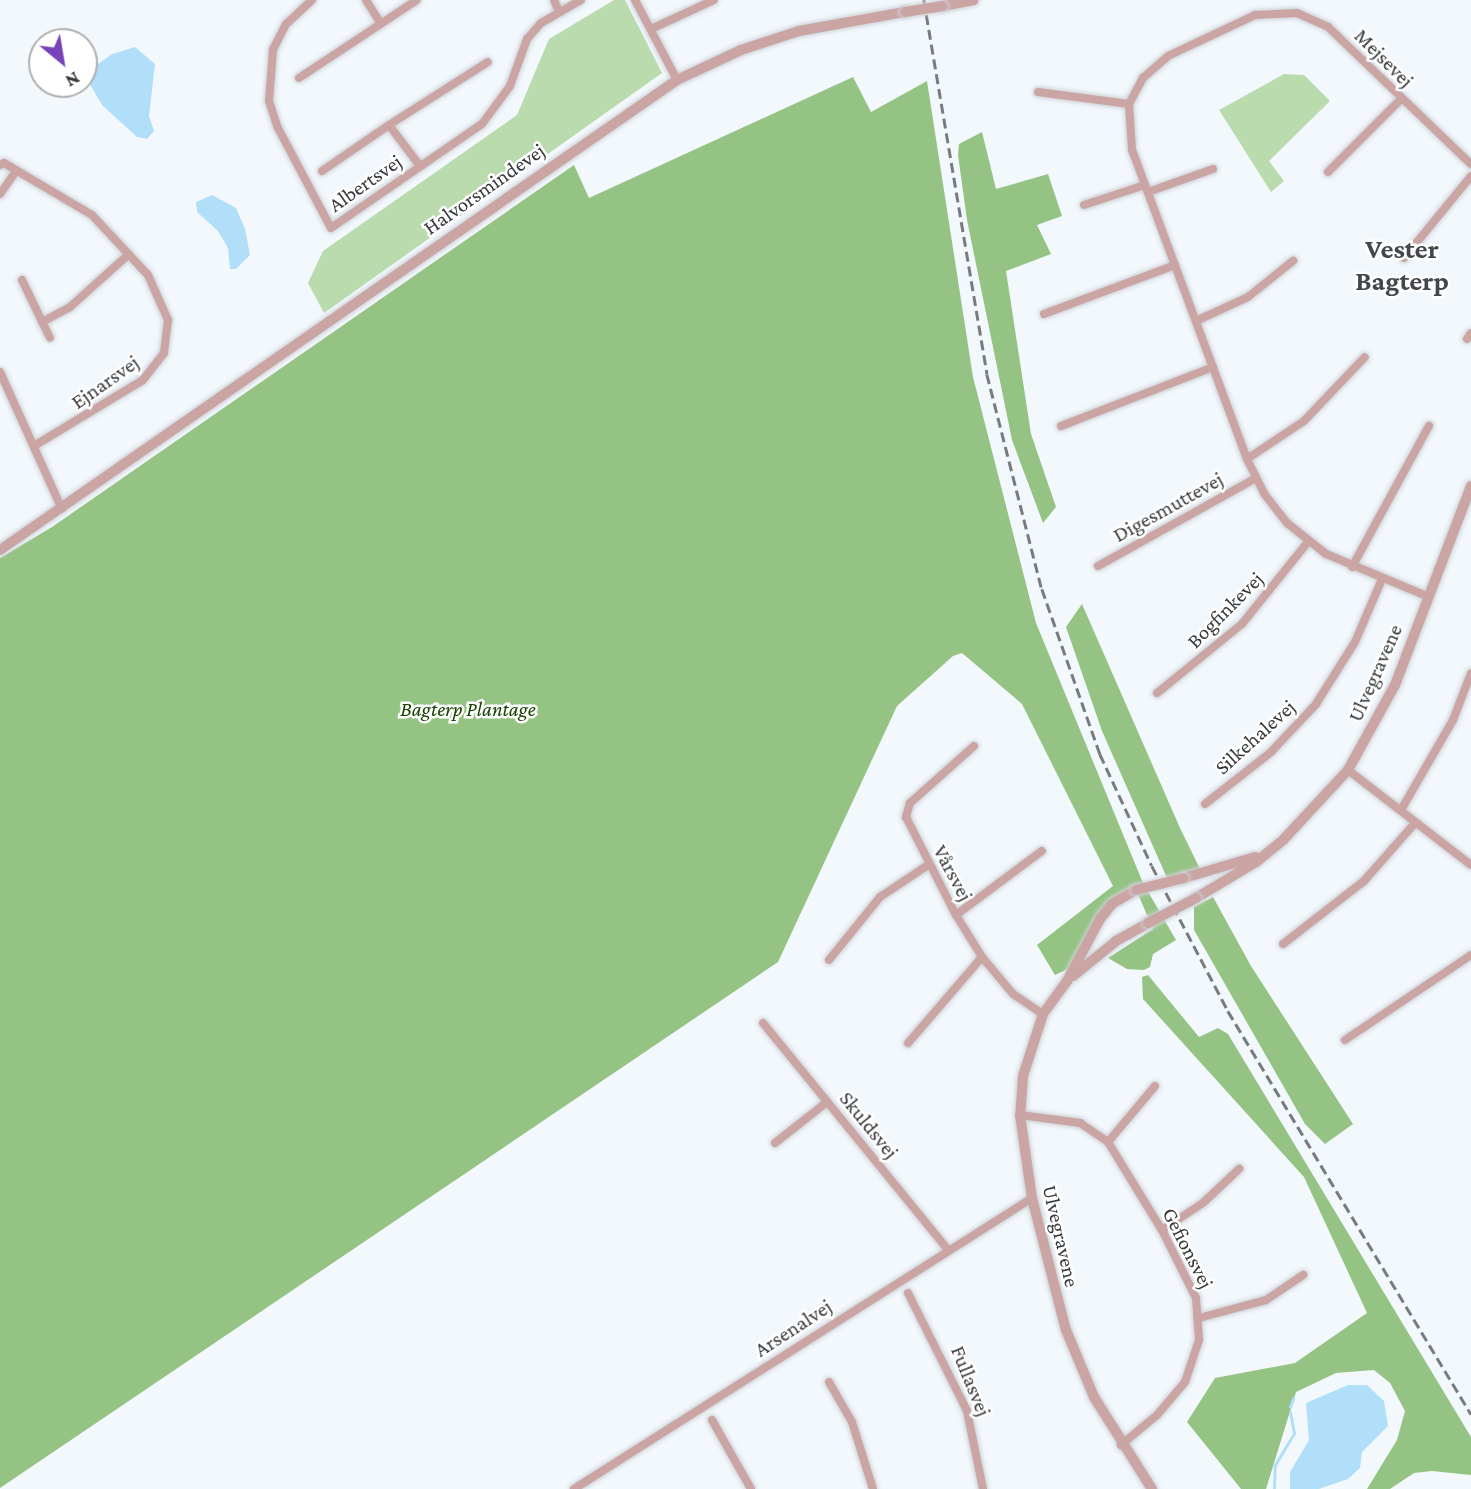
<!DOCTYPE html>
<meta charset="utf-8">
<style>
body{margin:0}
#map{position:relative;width:1471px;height:1489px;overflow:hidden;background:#f3f8fd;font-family:"Crimson Pro",serif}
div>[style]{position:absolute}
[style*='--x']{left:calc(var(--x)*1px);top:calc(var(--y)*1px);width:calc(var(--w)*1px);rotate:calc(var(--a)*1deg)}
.green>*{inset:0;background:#b9dbad}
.forest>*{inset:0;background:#94c383}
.water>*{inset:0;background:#b1dffa}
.stream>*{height:2.5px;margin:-1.25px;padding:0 1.25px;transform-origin:1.25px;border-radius:1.25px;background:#b1dffa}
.roads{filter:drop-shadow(0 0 2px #cdd2d6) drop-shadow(0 0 2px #cdd2d6)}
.minor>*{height:8px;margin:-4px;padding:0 4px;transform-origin:4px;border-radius:4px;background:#cba5a4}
.tertiary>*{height:10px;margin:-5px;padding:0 5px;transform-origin:5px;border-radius:5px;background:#cba5a4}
.rail>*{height:2.5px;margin-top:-1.25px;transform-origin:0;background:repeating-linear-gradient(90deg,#787b7e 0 10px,transparent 0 15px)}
.bridges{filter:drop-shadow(0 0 2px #cdd2d6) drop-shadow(0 0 2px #cdd2d6)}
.tertiary-bridge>*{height:10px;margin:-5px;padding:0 5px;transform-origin:5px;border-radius:5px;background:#cba5a4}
span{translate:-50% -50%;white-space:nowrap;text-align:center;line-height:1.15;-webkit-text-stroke:5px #fff;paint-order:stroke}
.street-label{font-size:21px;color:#37393b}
.park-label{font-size:21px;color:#184300;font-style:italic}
.district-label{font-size:28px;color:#43474a;font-weight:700}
.north{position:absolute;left:28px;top:28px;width:70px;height:70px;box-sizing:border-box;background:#fff;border:2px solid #afb0b1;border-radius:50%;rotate:150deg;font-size:19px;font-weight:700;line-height:28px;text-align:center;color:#37393b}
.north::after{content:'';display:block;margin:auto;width:24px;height:32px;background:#7842b9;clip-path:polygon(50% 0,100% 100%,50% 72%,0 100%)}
</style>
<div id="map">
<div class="green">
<div style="clip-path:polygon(614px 0,625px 0,662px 73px,324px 313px,308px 283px,323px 251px,517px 115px,549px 39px)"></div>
<div style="clip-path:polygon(1284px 74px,1304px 75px,1330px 101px,1269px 161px,1284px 181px,1271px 192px,1219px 110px)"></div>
</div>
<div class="forest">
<div style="clip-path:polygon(853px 77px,871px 112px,927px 81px,973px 377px,1036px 623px,1143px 883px,1176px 940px,1153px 954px,1150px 967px,1144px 970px,1127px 969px,1108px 958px,1153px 929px,1135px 887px,1120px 893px,1099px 913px,1072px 967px,1055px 975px,1037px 945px,1113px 886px,1022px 704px,962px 653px,953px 656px,897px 706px,778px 962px,0 1488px,0 558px,52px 527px,574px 165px,589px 198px)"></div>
<div style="clip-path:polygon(982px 132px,996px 189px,1048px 174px,1062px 216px,1037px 225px,1051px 254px,1006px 271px,1031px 434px,1056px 507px,1043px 523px,1012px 440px,967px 220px,958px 155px,959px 144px)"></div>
<div style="clip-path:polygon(1082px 604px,1180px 828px,1201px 871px,1167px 878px,1102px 731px,1066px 627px)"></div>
<div style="clip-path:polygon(1213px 897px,1251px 966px,1353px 1124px,1325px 1144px,1305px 1124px,1194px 930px,1194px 907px)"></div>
<div style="clip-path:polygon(1148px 975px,1199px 1037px,1218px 1028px,1228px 1034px,1471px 1437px,1471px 1475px,1432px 1471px,1414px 1473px,1390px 1489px,1367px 1489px,1397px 1440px,1405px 1411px,1390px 1383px,1374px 1370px,1336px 1373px,1296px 1392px,1266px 1489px,1241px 1489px,1187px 1422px,1215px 1378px,1295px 1363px,1367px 1313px,1304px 1177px,1143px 999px,1142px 977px)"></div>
</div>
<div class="water">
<div style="clip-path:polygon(135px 47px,155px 64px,149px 116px,154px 131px,147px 139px,137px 137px,102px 105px,91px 86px,91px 69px,112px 54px)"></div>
<div style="clip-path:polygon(212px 195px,236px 208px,245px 229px,250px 255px,236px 269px,230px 269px,228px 248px,218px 231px,197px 212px,196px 202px)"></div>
<div style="clip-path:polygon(1348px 1385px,1367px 1385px,1384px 1401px,1388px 1426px,1362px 1452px,1360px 1468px,1348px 1479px,1319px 1489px,1290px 1489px,1290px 1472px,1309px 1440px,1306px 1403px)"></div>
</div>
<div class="stream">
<div style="--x:1290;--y:1407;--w:9;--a:-69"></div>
<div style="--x:1274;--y:1488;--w:23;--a:-88"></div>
<div style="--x:1275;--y:1465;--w:37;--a:-59"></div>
<div style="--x:1294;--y:1433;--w:21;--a:-101"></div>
</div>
<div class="roads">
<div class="minor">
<div style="--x:312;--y:0;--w:35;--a:137"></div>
<div style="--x:286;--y:24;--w:29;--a:117"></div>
<div style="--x:273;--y:50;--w:51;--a:94.5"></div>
<div style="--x:269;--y:101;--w:28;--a:72"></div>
<div style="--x:278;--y:128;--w:113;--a:62.1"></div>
<div style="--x:331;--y:228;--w:183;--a:-34.6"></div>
<div style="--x:482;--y:124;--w:47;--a:-53.6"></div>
<div style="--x:510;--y:86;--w:50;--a:-70.1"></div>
<div style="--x:527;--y:39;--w:21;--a:-49"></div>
<div style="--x:541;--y:23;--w:46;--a:-29.9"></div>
<div style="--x:366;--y:0;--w:25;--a:58"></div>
<div style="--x:554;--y:0;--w:13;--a:67"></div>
<div style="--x:635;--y:0;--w:90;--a:62.3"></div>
<div style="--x:651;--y:29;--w:69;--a:-24.7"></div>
<div style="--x:299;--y:78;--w:141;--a:-33.5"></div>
<div style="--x:1038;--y:92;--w:92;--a:7.5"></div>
<div style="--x:0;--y:165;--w:4;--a:-27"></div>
<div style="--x:4;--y:163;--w:102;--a:30.6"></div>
<div style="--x:92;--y:215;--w:82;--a:47"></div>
<div style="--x:148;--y:275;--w:49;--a:66"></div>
<div style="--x:168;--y:320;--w:33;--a:97"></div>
<div style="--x:164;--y:353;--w:34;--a:128"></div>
<div style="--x:143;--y:380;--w:127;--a:148.8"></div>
<div style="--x:420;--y:166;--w:51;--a:-127.1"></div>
<div style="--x:389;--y:125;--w:117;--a:-32.5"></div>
<div style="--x:322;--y:171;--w:81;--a:-34.5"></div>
<div style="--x:1328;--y:172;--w:103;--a:-45"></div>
<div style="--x:1148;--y:192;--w:69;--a:-19.5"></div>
<div style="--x:0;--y:194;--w:29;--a:-55"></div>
<div style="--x:1084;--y:205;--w:64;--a:-18.2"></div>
<div style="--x:1404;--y:258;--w:106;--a:-50.7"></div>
<div style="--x:22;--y:280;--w:64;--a:64.2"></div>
<div style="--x:1044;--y:314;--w:140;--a:-20.5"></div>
<div style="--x:1196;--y:321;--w:57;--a:-24.8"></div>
<div style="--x:1248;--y:297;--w:58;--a:-38.7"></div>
<div style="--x:42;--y:322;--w:32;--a:-28"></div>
<div style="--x:70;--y:307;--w:79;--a:-41.9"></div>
<div style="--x:1467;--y:339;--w:7;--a:-56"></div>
<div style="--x:0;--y:372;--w:150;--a:65.7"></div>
<div style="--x:1061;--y:426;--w:163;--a:-21.2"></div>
<div style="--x:1247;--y:459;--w:69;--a:-33.7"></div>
<div style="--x:1304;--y:421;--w:88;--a:-46.4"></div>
<div style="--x:1098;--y:566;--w:181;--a:-29.1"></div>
<div style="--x:1352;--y:567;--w:161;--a:-61.4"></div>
<div style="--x:1429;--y:597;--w:112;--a:-157.3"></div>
<div style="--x:1326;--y:554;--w:50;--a:-141.5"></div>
<div style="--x:1287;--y:523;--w:36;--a:-128"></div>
<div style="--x:1265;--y:495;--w:40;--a:-116.6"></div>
<div style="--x:1247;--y:459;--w:330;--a:-110.4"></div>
<div style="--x:1132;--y:150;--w:46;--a:-93.7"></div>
<div style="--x:1129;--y:104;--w:30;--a:-62"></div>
<div style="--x:1143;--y:78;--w:33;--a:-41"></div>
<div style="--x:1168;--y:56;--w:96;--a:-25.2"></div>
<div style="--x:1255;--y:15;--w:42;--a:-2.7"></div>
<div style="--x:1297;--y:13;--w:34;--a:24"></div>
<div style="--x:1328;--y:27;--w:198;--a:43.8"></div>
<div style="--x:1157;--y:693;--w:109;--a:-39.1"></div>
<div style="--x:1242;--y:624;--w:105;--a:-51.2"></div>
<div style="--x:974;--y:746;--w:86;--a:138.3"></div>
<div style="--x:910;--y:803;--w:15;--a:106"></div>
<div style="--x:906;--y:817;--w:110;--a:63"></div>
<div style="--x:956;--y:915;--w:49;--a:58.2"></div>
<div style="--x:982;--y:957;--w:48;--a:50"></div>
<div style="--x:1013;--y:994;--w:36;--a:34"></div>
<div style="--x:1348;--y:770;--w:155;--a:37.7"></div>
<div style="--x:1205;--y:804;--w:84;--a:-38.2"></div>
<div style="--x:1271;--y:752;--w:66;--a:-46.8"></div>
<div style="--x:1316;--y:704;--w:73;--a:-57.8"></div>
<div style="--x:1355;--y:642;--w:69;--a:-66.8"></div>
<div style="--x:1401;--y:810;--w:104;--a:-60"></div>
<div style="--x:1453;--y:720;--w:50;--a:-69"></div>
<div style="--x:956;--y:915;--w:107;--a:-36.7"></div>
<div style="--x:1283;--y:944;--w:103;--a:-37.9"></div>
<div style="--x:1364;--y:881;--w:76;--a:-48.7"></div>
<div style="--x:829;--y:960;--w:81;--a:-51"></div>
<div style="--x:880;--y:897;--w:58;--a:-33.7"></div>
<div style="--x:763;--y:1023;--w:291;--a:50.8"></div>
<div style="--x:1345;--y:1040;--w:152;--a:-34"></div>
<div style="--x:908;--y:1043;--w:113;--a:-49.3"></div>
<div style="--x:1020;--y:1115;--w:61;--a:7.6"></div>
<div style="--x:1080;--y:1123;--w:34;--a:34"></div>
<div style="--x:1108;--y:1142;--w:103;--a:58.5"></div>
<div style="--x:1162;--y:1230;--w:76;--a:63.4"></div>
<div style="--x:1196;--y:1298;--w:42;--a:85.9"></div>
<div style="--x:1199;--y:1340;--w:44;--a:108.4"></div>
<div style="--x:1185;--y:1382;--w:43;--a:130.3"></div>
<div style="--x:1157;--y:1415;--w:47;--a:140.2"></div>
<div style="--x:1108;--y:1142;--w:73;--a:-50"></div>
<div style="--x:775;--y:1143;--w:66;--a:-38.3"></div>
<div style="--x:1162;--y:1230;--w:49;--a:-33.4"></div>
<div style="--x:1203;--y:1203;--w:50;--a:-43.4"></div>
<div style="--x:908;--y:1293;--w:132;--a:63.4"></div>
<div style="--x:967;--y:1411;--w:80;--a:78.4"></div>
<div style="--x:1199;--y:1318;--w:69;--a:-15"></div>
<div style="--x:1266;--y:1300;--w:45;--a:-34"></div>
<div style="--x:829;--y:1382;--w:46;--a:60.1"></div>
<div style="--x:852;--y:1422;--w:70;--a:72.6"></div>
<div style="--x:712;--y:1420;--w:79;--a:60.5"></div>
<div style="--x:574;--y:1489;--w:543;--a:-32.43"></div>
</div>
<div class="tertiary">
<div style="--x:943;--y:6;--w:31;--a:-11"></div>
<div style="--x:0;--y:550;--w:824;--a:-34.77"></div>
<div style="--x:677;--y:80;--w:71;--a:-25.1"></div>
<div style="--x:741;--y:50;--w:61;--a:-18.1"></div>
<div style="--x:799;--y:31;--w:108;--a:-10.2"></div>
<div style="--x:1184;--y:878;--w:74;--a:-16.5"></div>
<div style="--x:1136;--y:890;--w:28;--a:150"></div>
<div style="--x:1112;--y:904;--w:19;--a:129"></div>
<div style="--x:1100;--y:919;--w:70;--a:118"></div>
<div style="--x:1067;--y:981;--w:41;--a:126"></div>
<div style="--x:1043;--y:1014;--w:65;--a:107.9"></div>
<div style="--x:1023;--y:1076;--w:39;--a:94"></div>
<div style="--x:1020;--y:1115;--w:84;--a:81.8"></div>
<div style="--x:1032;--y:1198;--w:136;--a:75.6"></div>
<div style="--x:1066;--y:1330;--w:73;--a:67.3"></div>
<div style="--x:1094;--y:1397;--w:109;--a:57.8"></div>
<div style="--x:1196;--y:898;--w:70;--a:-31"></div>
<div style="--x:1256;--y:862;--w:36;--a:-39"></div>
<div style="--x:1284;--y:839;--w:94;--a:-47.2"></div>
<div style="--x:1348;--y:770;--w:97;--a:-61.1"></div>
<div style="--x:1395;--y:685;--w:213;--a:-69.1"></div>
<div style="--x:1073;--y:976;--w:55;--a:-39.1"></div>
<div style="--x:1116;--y:941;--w:37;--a:-29"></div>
</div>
</div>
<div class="rail">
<div style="--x:924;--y:0;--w:379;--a:80.4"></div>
<div style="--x:987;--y:374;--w:222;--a:75.7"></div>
<div style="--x:1042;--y:589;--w:175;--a:70.6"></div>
<div style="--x:1100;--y:754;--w:123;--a:65.1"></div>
<div style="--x:1152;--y:866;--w:164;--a:62.3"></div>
<div style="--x:1228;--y:1011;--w:471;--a:58.9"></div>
</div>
<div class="bridges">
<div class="tertiary-bridge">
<div style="--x:905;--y:12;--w:38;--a:-9"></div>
<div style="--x:1136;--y:890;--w:49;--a:-14"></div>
<div style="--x:1148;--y:923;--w:54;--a:-27.5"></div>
</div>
</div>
<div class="street-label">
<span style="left:1384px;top:58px;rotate:45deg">Mejsevej</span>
<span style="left:365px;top:183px;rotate:-35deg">Albertsvej</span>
<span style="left:484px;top:189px;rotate:-35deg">Halvorsmindevej</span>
<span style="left:105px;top:382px;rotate:-35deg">Ejnarsvej</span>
<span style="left:1168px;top:507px;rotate:-29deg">Digesmuttevej</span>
<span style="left:1225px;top:610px;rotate:-45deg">Bogfinkevej</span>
<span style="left:1375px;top:673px;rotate:-66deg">Ulvegravene</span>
<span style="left:1255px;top:737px;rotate:-42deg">Silkehalevej</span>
<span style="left:953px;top:873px;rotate:62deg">Vårsvej</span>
<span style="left:869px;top:1125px;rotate:51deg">Skuldsvej</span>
<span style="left:1061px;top:1236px;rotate:77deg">Ulvegravene</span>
<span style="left:1188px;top:1248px;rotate:63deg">Gefionsvej</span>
<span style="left:793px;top:1328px;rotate:-33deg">Arsenalvej</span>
<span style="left:971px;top:1381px;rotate:68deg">Fullasvej</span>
</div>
<div class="park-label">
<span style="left:468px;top:709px">Bagterp Plantage</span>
</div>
<div class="district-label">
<span style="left:1402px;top:265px">Vester<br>Bagterp</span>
</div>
<div class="north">N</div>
</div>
